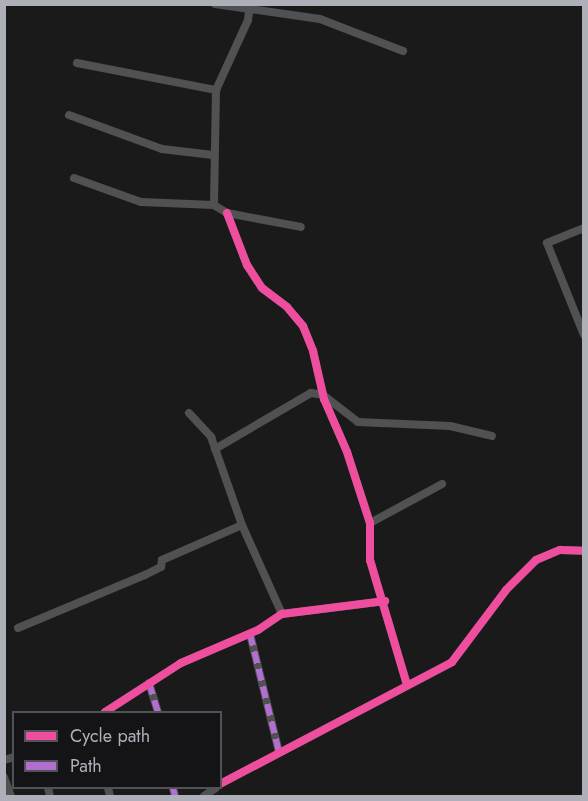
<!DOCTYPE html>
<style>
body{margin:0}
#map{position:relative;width:588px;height:801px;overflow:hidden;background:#1a1a1a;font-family:Jost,sans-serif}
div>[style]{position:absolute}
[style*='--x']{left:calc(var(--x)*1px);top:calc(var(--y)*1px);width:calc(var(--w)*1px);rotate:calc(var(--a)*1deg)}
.street>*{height:8px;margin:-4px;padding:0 4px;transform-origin:4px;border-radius:4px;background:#505153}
.quiet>*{height:6px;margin-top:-3px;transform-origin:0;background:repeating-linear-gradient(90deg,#b36fd0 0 12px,transparent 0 18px)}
.cycleway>*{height:8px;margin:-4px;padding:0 4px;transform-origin:4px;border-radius:4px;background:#ef4d9e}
span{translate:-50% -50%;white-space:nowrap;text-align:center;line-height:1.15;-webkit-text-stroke:4.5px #141416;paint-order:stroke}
.frame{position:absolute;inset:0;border:6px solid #adafb9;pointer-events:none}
.legend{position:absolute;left:12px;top:711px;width:210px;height:78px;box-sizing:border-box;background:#141416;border:2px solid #515257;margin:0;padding:8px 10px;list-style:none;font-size:18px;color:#adafb9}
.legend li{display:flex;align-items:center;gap:12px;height:30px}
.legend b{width:30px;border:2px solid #515257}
</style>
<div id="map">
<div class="street">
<div style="--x:215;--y:4;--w:106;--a:8.1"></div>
<div style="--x:320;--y:19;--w:89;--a:21.1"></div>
<div style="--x:77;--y:63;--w:142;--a:11"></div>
<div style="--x:69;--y:115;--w:99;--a:20.1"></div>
<div style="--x:162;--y:149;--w:51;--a:6.7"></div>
<div style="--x:74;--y:178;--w:71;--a:19.7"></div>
<div style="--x:141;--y:202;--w:73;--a:2.4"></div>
<div style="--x:214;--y:205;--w:15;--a:32"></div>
<div style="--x:227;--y:213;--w:75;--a:10.7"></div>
<div style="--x:214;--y:205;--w:115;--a:-89"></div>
<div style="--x:216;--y:90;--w:77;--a:-65.4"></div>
<div style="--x:248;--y:20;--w:16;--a:-83"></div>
<div style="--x:227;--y:213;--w:56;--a:69"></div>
<div style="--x:247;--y:265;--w:27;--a:57"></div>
<div style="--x:262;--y:288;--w:31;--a:37"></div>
<div style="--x:287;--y:307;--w:25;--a:50"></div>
<div style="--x:303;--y:326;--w:27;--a:68"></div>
<div style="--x:313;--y:351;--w:49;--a:77.1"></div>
<div style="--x:324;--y:399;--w:58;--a:66.5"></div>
<div style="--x:347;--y:452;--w:75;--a:72.1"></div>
<div style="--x:370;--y:523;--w:37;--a:90"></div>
<div style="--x:370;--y:560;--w:130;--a:73.5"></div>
<div style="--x:584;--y:228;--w:40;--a:158"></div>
<div style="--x:547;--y:243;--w:99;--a:68.1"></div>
<div style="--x:189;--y:413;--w:33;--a:47"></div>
<div style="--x:211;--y:437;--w:93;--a:70.6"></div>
<div style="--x:242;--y:525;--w:98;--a:65.8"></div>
<div style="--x:215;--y:449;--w:111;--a:-30.3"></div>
<div style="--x:311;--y:393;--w:12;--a:9"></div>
<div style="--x:323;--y:395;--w:44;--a:37.6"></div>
<div style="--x:358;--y:422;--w:92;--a:2.5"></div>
<div style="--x:450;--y:426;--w:43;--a:13.4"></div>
<div style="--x:370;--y:523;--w:82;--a:-28.4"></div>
<div style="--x:18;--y:628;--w:138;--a:-22.7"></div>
<div style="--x:145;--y:575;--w:18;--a:-27"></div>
<div style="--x:161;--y:567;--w:7;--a:-82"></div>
<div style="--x:162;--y:560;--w:87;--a:-23.6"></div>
<div style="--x:250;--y:634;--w:122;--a:76.2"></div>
<div style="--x:149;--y:683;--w:30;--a:73"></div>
<div style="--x:105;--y:712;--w:90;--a:-32.8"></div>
<div style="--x:181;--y:663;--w:84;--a:-23.2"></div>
<div style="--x:258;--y:630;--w:29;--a:-34"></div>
<div style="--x:282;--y:614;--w:104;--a:-7.2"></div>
<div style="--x:4;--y:760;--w:10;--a:-17"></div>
<div style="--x:4;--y:777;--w:20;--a:70"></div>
<div style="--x:220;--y:784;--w:262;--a:-27.7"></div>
<div style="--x:452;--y:662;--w:90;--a:-53.1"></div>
<div style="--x:506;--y:590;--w:42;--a:-45"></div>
<div style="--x:536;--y:560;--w:26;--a:-23"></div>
<div style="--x:560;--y:550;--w:24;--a:2"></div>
<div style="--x:48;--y:788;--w:8;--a:76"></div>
<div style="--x:108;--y:788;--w:8;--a:76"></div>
<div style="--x:173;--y:788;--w:8;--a:76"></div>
<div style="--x:204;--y:796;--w:14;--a:-34"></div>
</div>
<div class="quiet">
<div style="--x:250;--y:634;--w:122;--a:76.2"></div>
<div style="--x:149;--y:683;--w:30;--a:73"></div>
<div style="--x:173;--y:788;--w:8;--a:76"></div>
</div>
<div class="cycleway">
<div style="--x:227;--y:213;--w:56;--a:69"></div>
<div style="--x:247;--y:265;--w:27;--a:57"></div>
<div style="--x:262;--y:288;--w:31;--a:37"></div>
<div style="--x:287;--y:307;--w:25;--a:50"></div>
<div style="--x:303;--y:326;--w:27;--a:68"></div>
<div style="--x:313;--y:351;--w:49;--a:77.1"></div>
<div style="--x:324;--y:399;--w:58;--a:66.5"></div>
<div style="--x:347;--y:452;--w:75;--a:72.1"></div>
<div style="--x:370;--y:523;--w:37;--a:90"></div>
<div style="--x:370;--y:560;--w:130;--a:73.5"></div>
<div style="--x:105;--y:712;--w:90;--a:-32.8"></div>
<div style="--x:181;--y:663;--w:84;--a:-23.2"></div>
<div style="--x:258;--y:630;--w:29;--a:-34"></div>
<div style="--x:282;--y:614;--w:104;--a:-7.2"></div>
<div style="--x:220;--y:784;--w:262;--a:-27.7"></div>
<div style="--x:452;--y:662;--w:90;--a:-53.1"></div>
<div style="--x:506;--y:590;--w:42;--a:-45"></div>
<div style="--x:536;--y:560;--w:26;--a:-23"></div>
<div style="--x:560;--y:550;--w:24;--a:2"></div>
</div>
<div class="frame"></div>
<ul class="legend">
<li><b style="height:8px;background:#ef4d9e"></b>Cycle path</li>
<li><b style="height:8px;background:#b36fd0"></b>Path</li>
</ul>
</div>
